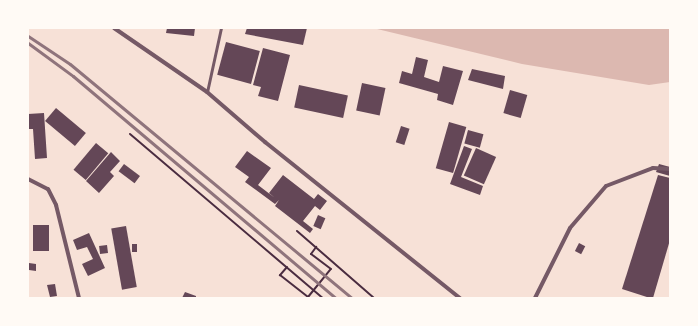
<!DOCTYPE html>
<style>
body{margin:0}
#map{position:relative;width:698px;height:326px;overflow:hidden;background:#f7e1d7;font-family:"Exo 2",sans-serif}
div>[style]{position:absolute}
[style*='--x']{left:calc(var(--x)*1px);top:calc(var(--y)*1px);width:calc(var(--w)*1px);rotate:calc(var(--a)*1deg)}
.water>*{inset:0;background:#dcb8b0}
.building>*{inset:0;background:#644757;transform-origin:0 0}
.path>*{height:2px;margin:-1px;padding:0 1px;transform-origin:1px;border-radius:1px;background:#4a2c40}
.service>*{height:3px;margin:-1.5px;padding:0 1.5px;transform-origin:1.5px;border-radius:1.5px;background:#755966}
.minor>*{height:4px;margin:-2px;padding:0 2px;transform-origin:2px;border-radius:2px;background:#755966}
.rail>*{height:3px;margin:-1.5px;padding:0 1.5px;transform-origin:1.5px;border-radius:1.5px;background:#8f747c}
span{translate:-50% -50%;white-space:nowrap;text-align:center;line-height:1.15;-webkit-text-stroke:4px #fffaf5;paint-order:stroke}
.frame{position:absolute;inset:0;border:29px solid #fffaf5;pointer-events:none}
</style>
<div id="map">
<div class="water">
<div style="clip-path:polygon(373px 28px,670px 28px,670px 82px,649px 85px,522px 64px)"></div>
</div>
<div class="building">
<div style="clip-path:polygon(167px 28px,195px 28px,194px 36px,166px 33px)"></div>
<div style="clip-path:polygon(247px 28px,307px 28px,303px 45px,245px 34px)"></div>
<div style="left:226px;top:42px;width:35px;height:34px;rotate:15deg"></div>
<div style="clip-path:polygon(263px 48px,290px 55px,278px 101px,258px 96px,261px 87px,253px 85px)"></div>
<div style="clip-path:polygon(416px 57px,428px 60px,424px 77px,439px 82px,443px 66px,463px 71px,453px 105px,437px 100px,438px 94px,399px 83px,402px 71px,412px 74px)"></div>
<div style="clip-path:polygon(472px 69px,505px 76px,503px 89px,468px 80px)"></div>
<div style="left:362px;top:83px;width:24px;height:28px;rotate:12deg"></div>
<div style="left:299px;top:85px;width:50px;height:23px;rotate:12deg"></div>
<div style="left:510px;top:90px;width:18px;height:24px;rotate:16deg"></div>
<div style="left:56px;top:108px;width:39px;height:17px;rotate:40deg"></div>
<div style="clip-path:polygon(44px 113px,47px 158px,35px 159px,33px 129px,28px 129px,28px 114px)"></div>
<div style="left:449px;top:122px;width:18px;height:48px;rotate:16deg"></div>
<div style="left:401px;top:126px;width:9px;height:17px;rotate:18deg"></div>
<div style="left:468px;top:130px;width:16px;height:14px;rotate:15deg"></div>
<div style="left:96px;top:143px;width:16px;height:35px;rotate:40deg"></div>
<div style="clip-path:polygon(464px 146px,472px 149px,461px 177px,483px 186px,480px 195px,450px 184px)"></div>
<div style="left:476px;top:148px;width:22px;height:30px;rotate:24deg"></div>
<div style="clip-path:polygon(247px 151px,271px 168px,258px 185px,275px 198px,269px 193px,283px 175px,314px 199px,318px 194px,327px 201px,320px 210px,315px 206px,303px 221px,313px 229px,310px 233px,275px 206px,279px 200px,275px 204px,245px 182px,249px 177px,235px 167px)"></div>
<div style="clip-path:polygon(111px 152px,120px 161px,110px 172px,114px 176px,99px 193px,86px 181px)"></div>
<div style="left:124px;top:164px;width:20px;height:9px;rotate:37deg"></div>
<div style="clip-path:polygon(659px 164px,670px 167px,670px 176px,656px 172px)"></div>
<div style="clip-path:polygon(658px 175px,670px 178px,670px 240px,653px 298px,650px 298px,622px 289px)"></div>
<div style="left:318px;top:215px;width:8px;height:12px;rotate:23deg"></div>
<div style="left:33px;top:225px;width:16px;height:26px"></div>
<div style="left:126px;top:226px;width:62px;height:15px;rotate:80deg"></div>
<div style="clip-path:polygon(89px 233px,105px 268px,88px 276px,82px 264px,93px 259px,87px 247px,77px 250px,73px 240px)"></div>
<div style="left:579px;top:243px;width:7px;height:9px;rotate:27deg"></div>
<div style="left:132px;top:244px;width:5px;height:8px"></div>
<div style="left:107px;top:245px;width:8px;height:8px;rotate:83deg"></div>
<div style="clip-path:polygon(29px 263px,36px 264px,36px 271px,29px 270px)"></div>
<div style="clip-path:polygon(55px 284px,57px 296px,50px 297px,47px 285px)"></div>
<div style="clip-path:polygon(185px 292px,196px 296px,196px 298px,182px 298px)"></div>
</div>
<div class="path">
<div style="--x:130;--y:134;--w:253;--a:40.4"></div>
<div style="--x:297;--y:231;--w:102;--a:41"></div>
<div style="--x:287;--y:267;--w:11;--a:131"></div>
<div style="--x:280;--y:275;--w:36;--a:38"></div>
<div style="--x:308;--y:297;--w:36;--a:-51"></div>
<div style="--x:331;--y:269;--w:25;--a:-143"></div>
<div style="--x:311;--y:254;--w:9;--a:-54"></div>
</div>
<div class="service">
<div style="--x:207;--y:92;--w:66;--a:-77.7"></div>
</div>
<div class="minor">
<div style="--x:114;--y:28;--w:113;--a:34.5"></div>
<div style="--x:207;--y:92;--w:77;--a:40.8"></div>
<div style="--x:265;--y:142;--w:250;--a:38.7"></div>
<div style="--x:28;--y:179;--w:22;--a:27"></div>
<div style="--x:48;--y:189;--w:18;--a:63"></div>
<div style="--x:56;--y:205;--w:96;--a:76.1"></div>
<div style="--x:535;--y:298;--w:78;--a:-63.4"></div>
<div style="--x:570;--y:228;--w:55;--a:-49.4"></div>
<div style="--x:606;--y:186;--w:50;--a:-21"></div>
<div style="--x:653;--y:168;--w:17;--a:3"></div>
</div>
<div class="rail">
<div style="--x:28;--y:36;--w:50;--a:33.7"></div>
<div style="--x:70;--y:64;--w:366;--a:39.7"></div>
<div style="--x:28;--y:43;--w:56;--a:36.3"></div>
<div style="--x:73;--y:76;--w:344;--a:40.2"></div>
</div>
<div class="frame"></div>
</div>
